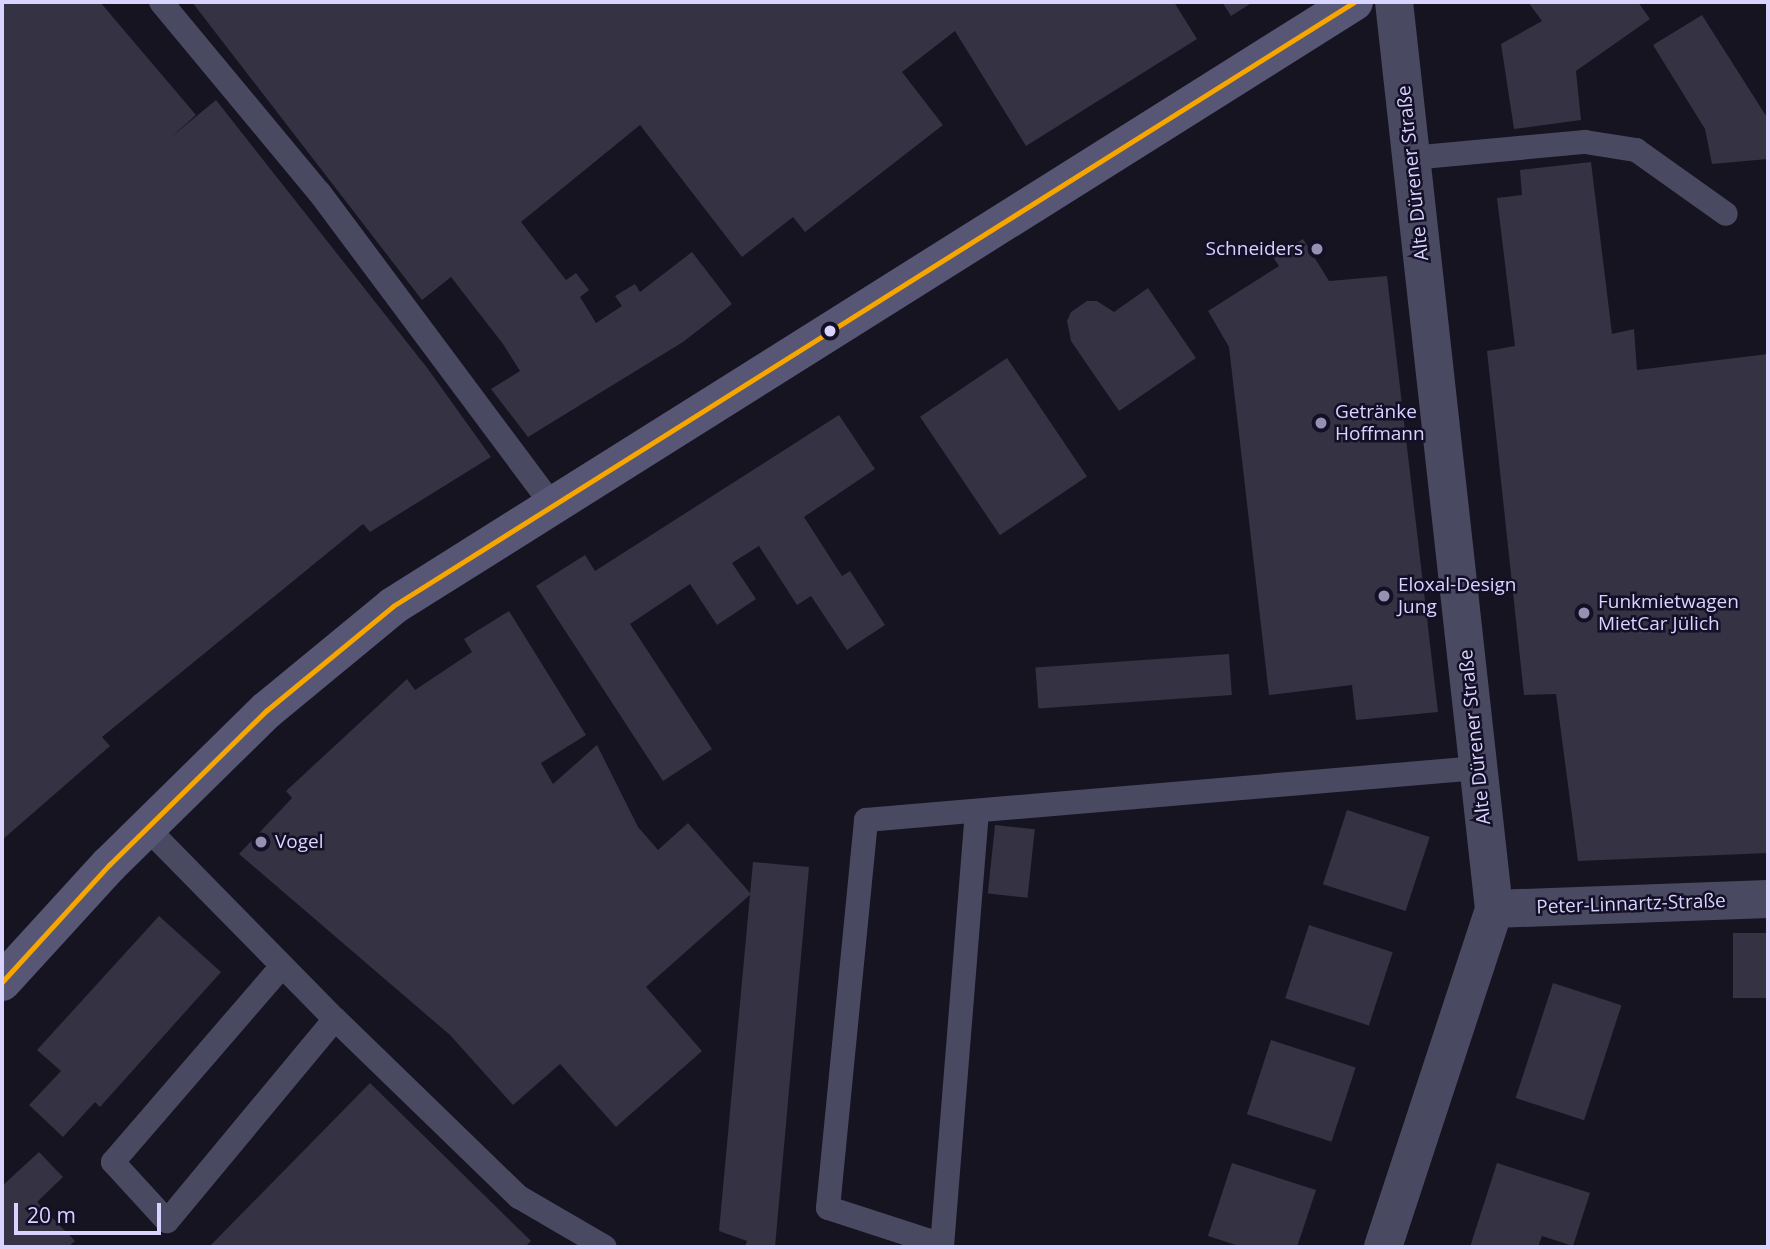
<!DOCTYPE html>
<meta charset="utf-8">
<style>
body{margin:0}
#map{position:relative;width:1770px;height:1249px;overflow:hidden;background:#161421;font-family:"Open Sans",sans-serif}
div>[style]{position:absolute}
[style*='--x']{left:calc(var(--x)*1px);top:calc(var(--y)*1px);width:calc(var(--w)*1px);rotate:calc(var(--a)*1deg)}
.building>*{inset:0;background:#343243;transform-origin:0 0}
.lane>*{height:24px;margin:-12px;padding:0 12px;transform-origin:12px;border-radius:12px;background:#4a4962}
.street>*{height:38px;margin:-19px;padding:0 19px;transform-origin:19px;border-radius:19px;background:#4a4962}
.secondary>*{height:38px;margin:-19px;padding:0 19px;transform-origin:19px;border-radius:19px;background:#575674}
.bus-1>*{height:5px;margin:-2.5px;padding:0 2.5px;transform-origin:2.5px;border-radius:2.5px;background:#f7a600}
.dots>*{width:19px;height:19px;translate:-50% -50%;box-sizing:border-box;border:4px solid #130f26;border-radius:50%}
span{translate:-50% -50%;white-space:nowrap;text-align:center;line-height:1.15;-webkit-text-stroke:5px #130f26;paint-order:stroke}
.street-label{font-size:19px;color:#d9d4ff}
.poi-label{font-size:19px;color:#d9d4ff}
.right{translate:-100% -50%;text-align:right}
.left{translate:0 -50%;text-align:left}
.frame{position:absolute;inset:0;border:4px solid #d9d4ff;pointer-events:none}
.scale{position:absolute;left:14px;top:1203px;width:147px;height:32px;box-sizing:border-box;border:4px solid #d9d4ff;border-top:0;padding-left:9px;font-size:21px;line-height:24px;white-space:nowrap;color:#d9d4ff;-webkit-text-stroke:5px #130f26;paint-order:stroke}
</style>
<div id="map">
<div class="building">
<div style="clip-path:polygon(2px 2px,100px 2px,196px 115px,170px 138px,216px 100px,428px 369px,491px 457px,370px 532px,363px 524px,102px 737px,110px 746px,2px 840px)"></div>
<div style="clip-path:polygon(192px 2px,1174px 2px,1197px 39px,1026px 146px,955px 31px,902px 72px,943px 125px,805px 232px,793px 217px,742px 257px,640px 125px,521px 222px,566px 280px,576px 273px,589px 290px,580px 297px,596px 323px,622px 306px,615px 296px,635px 284px,640px 292px,692px 252px,732px 304px,683px 342px,528px 437px,491px 389px,520px 371px,503px 344px,451px 277px,422px 300px)"></div>
<div style="clip-path:polygon(1222px 2px,1253px 2px,1231px 16px)"></div>
<div style="clip-path:polygon(1528px 2px,1638px 2px,1650px 19px,1576px 71px,1581px 120px,1514px 129px,1501px 44px,1542px 21px)"></div>
<div style="clip-path:polygon(1702px 15px,1768px 119px,1768px 159px,1712px 164px,1705px 129px,1653px 45px)"></div>
<div style="clip-path:polygon(1591px 162px,1612px 334px,1634px 329px,1637px 370px,1768px 354px,1768px 853px,1578px 861px,1556px 694px,1524px 695px,1487px 351px,1515px 346px,1497px 198px,1522px 195px,1520px 170px)"></div>
<div style="clip-path:polygon(1303px 239px,1329px 281px,1387px 276px,1438px 712px,1356px 720px,1352px 685px,1269px 695px,1229px 347px,1208px 311px,1279px 266px,1273px 257px)"></div>
<div style="clip-path:polygon(1148px 288px,1196px 358px,1119px 411px,1071px 341px,1067px 321px,1071px 312px,1087px 301px,1097px 301px,1114px 312px)"></div>
<div style="left:1007px;top:358px;width:143px;height:105px;rotate:56deg"></div>
<div style="clip-path:polygon(839px 415px,875px 469px,804px 517px,842px 576px,850px 571px,885px 625px,847px 650px,811px 596px,797px 605px,759px 546px,732px 563px,756px 599px,717px 625px,690px 584px,630px 624px,712px 749px,663px 781px,536px 586px,585px 555px,595px 571px)"></div>
<div style="clip-path:polygon(509px 611px,586px 735px,541px 763px,553px 784px,597px 745px,638px 827px,658px 850px,688px 823px,751px 894px,646px 987px,702px 1051px,616px 1127px,560px 1064px,513px 1105px,450px 1035px,239px 854px,292px 798px,286px 791px,407px 679px,415px 690px,472px 652px,464px 639px)"></div>
<div style="left:1229px;top:654px;width:41px;height:194px;rotate:86deg"></div>
<div style="left:1347px;top:810px;width:87px;height:78px;rotate:18deg"></div>
<div style="left:995px;top:825px;width:40px;height:69px;rotate:6deg"></div>
<div style="clip-path:polygon(753px 862px,809px 867px,775px 1247px,745px 1247px,747px 1241px,719px 1231px)"></div>
<div style="clip-path:polygon(159px 916px,221px 972px,100px 1107px,95px 1102px,63px 1137px,29px 1105px,61px 1071px,37px 1050px)"></div>
<div style="left:1309px;top:925px;width:88px;height:77px;rotate:18deg"></div>
<div style="left:1768px;top:933px;width:65px;height:35px;rotate:90deg"></div>
<div style="left:1553px;top:983px;width:72px;height:121px;rotate:18deg"></div>
<div style="left:1271px;top:1040px;width:89px;height:78px;rotate:18deg"></div>
<div style="clip-path:polygon(370px 1083px,531px 1241px,525px 1247px,209px 1247px)"></div>
<div style="clip-path:polygon(39px 1152px,63px 1177px,37px 1202px,75px 1241px,68px 1247px,2px 1247px,2px 1186px)"></div>
<div style="clip-path:polygon(1232px 1163px,1316px 1190px,1297px 1247px,1242px 1247px,1208px 1236px)"></div>
<div style="clip-path:polygon(1497px 1163px,1590px 1193px,1573px 1246px,1542px 1236px,1538px 1247px,1470px 1247px)"></div>
</div>
<div class="lane">
<div style="--x:161;--y:2;--w:247;--a:50.3"></div>
<div style="--x:319;--y:192;--w:390;--a:53.3"></div>
<div style="--x:1411;--y:158;--w:175;--a:-5.3"></div>
<div style="--x:1585;--y:142;--w:52;--a:8.9"></div>
<div style="--x:1636;--y:150;--w:110;--a:35.4"></div>
<div style="--x:977;--y:811;--w:435;--a:94.6"></div>
<div style="--x:942;--y:1245;--w:120;--a:-162"></div>
<div style="--x:828;--y:1208;--w:390;--a:-84.4"></div>
<div style="--x:866;--y:820;--w:614;--a:-4.86"></div>
<div style="--x:147;--y:828;--w:268;--a:45.5"></div>
<div style="--x:335;--y:1019;--w:263;--a:129.7"></div>
<div style="--x:167;--y:1221;--w:80;--a:-132.5"></div>
<div style="--x:113;--y:1162;--w:259;--a:-49.2"></div>
<div style="--x:335;--y:1019;--w:256;--a:44.1"></div>
<div style="--x:519;--y:1197;--w:99;--a:30.2"></div>
</div>
<div class="street">
<div style="--x:1494;--y:909;--w:274;--a:-2.1"></div>
<div style="--x:1383;--y:1247;--w:356;--a:-71.8"></div>
<div style="--x:1494;--y:909;--w:912;--a:-96.29"></div>
</div>
<div class="secondary">
<div style="--x:2;--y:982;--w:159;--a:-47.6"></div>
<div style="--x:109;--y:865;--w:221;--a:-44.5"></div>
<div style="--x:267;--y:710;--w:163;--a:-39.5"></div>
<div style="--x:393;--y:606;--w:1135;--a:-32.15"></div>
</div>
<div class="bus-1">
<div style="--x:2;--y:982;--w:159;--a:-47.6"></div>
<div style="--x:109;--y:865;--w:221;--a:-44.5"></div>
<div style="--x:267;--y:710;--w:163;--a:-39.5"></div>
<div style="--x:393;--y:606;--w:1135;--a:-32.15"></div>
</div>
<div class="dots">
<div style="left:1317px;top:249px;background:#9591b1"></div>
<div style="left:830px;top:331px;background:#d9d4ff"></div>
<div style="left:1321px;top:423px;background:#9591b1"></div>
<div style="left:1384px;top:596px;background:#9591b1"></div>
<div style="left:1584px;top:613px;background:#9591b1"></div>
<div style="left:261px;top:842px;background:#9591b1"></div>
</div>
<div class="street-label">
<span style="left:1413px;top:173px;rotate:-96deg">Alte Dürener Straße</span>
<span style="left:1475px;top:737px;rotate:-96deg">Alte Dürener Straße</span>
<span style="left:1631px;top:904px;rotate:-2deg">Peter-Linnartz-Straße</span>
</div>
<div class="poi-label">
<span class="right" style="left:1303px;top:249px">Schneiders</span>
<span class="left" style="left:1335px;top:423px">Getränke<br>Hoffmann</span>
<span class="left" style="left:1398px;top:596px">Eloxal-Design<br>Jung</span>
<span class="left" style="left:1598px;top:613px">Funkmietwagen<br>MietCar Jülich</span>
<span class="left" style="left:275px;top:842px">Vogel</span>
</div>
<div class="frame"></div>
<div class="scale">20 m</div>
</div>
